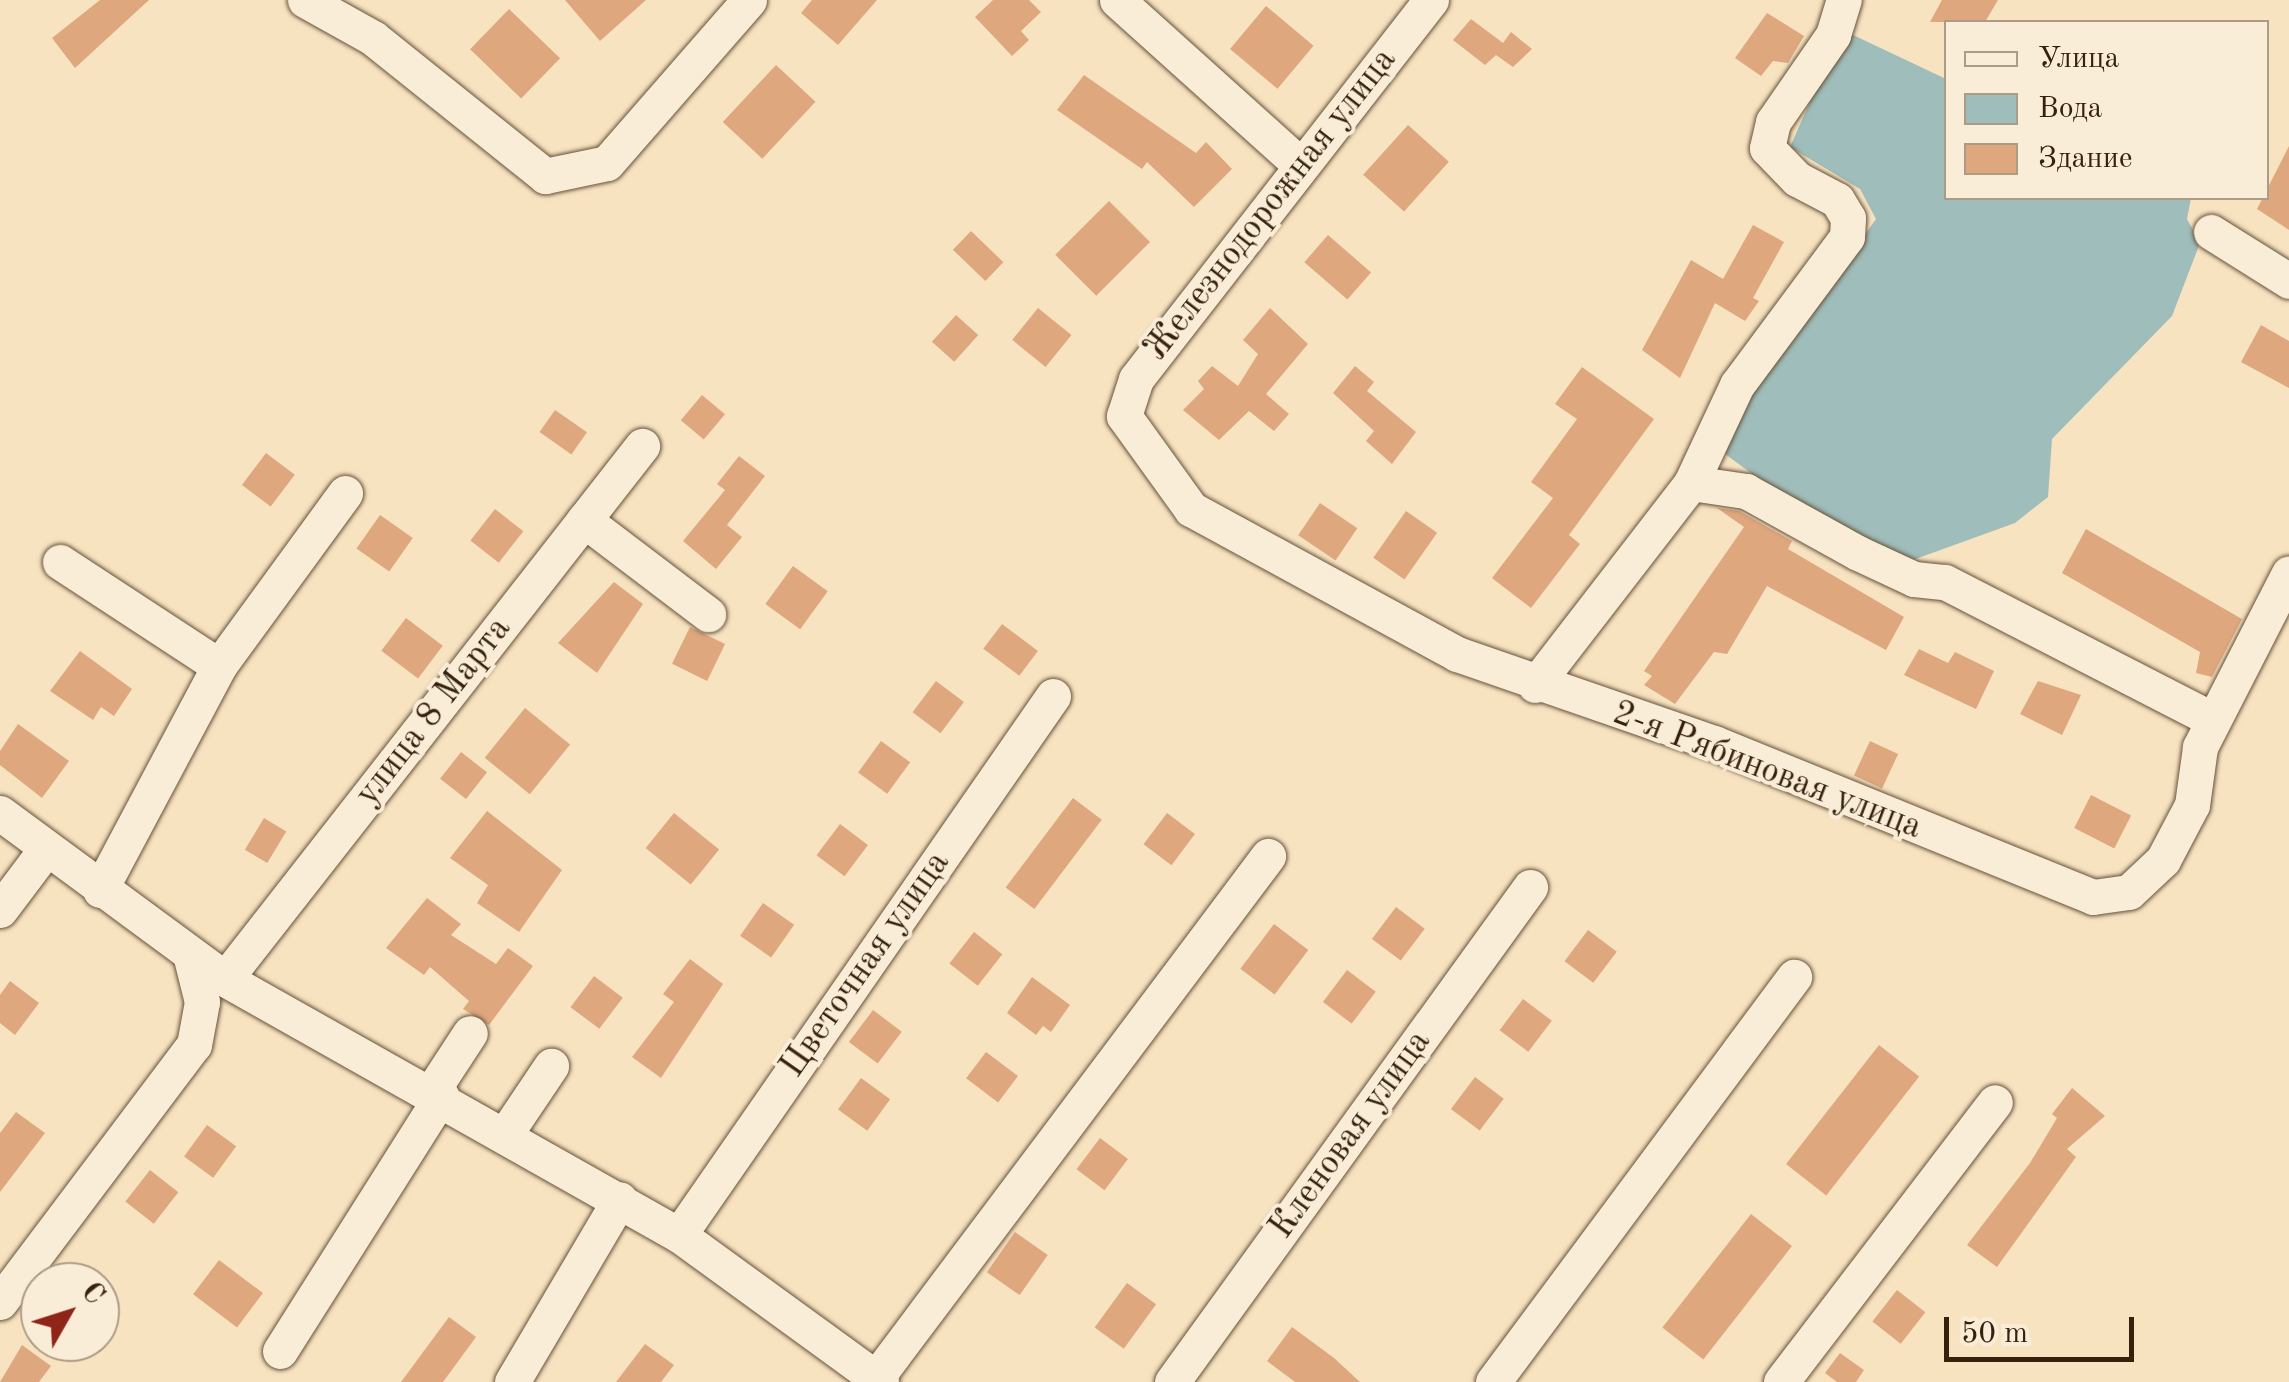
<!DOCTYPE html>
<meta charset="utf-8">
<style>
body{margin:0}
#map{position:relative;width:2289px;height:1382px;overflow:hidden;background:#f8e3c1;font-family:"Old Standard TT",serif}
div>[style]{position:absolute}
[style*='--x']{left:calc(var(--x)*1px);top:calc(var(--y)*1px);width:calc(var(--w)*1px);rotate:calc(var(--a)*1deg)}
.water>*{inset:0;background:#9fbdba}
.building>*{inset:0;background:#dea77e;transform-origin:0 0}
.roads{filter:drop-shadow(0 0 2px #66523a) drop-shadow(0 0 2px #66523a)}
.minor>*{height:35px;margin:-17.5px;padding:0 17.5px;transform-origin:17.5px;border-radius:17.5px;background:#faedd7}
span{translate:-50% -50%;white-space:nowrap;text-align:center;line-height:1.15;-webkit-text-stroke:8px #faedd7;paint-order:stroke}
.street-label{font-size:35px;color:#36210d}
.legend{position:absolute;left:1944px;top:20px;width:325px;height:180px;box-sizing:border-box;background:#faedd7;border:2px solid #ac9b86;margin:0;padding:12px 18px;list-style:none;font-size:30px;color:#36210d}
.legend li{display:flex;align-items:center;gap:20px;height:50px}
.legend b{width:50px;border:2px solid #ac9b86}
.north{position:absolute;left:20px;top:1262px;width:100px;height:100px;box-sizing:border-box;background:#faedd7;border:2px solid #ac9b86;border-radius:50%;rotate:51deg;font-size:28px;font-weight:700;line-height:40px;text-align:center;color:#36210d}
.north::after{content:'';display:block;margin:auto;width:35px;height:45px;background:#8f2418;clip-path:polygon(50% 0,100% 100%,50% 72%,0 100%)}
.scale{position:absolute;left:1944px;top:1317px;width:190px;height:45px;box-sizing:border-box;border:5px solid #36210d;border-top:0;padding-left:12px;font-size:30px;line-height:35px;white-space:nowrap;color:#36210d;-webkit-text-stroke:8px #faedd7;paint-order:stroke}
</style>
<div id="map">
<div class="water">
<div style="clip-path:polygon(1851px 34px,1946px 79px,1946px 198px,2191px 198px,2187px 219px,2200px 243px,2172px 316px,2052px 439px,2048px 497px,2015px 523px,1910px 561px,1801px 510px,1721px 451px,1749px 397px,1876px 219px,1860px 189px,1790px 147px,1817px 86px)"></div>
</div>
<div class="building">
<div style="clip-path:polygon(100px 0,149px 0,75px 68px,52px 38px)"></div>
<div style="clip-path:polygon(565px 0,646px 0,600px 41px)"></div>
<div style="clip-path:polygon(812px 0,877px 0,838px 45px,801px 13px)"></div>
<div style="clip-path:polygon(993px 0,1029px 0,1041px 12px,1021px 31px,1029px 40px,1012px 56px,975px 17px)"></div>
<div style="clip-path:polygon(1942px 0,1998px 0,1985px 22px,1930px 22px)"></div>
<div style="left:1266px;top:6px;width:62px;height:56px;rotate:40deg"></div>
<div style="left:509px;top:9px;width:71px;height:56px;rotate:44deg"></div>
<div style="clip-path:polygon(1767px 13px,1804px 36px,1788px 63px,1773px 61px,1761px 76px,1735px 58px)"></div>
<div style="clip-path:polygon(1471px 19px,1503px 43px,1511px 32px,1532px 49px,1513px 67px,1496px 55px,1485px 65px,1453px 40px)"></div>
<div style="left:776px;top:65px;width:54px;height:78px;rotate:43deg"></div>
<div style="clip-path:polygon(1084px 75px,1196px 153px,1206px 142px,1232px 169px,1194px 207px,1147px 162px,1142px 169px,1057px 110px)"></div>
<div style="left:1408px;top:125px;width:55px;height:67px;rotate:42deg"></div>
<div style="clip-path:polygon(2289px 146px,2289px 230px,2257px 209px)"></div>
<div style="left:1109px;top:201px;width:58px;height:76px;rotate:45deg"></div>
<div style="clip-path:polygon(1753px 225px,1784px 242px,1753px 298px,1759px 301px,1745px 321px,1715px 303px,1680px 378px,1642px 350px,1691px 260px,1723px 279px)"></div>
<div style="left:971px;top:231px;width:45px;height:26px;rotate:44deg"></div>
<div style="left:1328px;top:235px;width:57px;height:36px;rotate:41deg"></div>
<div style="left:1038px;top:308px;width:43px;height:41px;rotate:39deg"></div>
<div style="clip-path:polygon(1270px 308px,1308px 344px,1266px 394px,1289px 414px,1274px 431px,1249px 411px,1219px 440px,1183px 410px,1204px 389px,1198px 381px,1212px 366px,1238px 386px,1258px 354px,1243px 340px)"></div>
<div style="left:956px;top:315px;width:30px;height:36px;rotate:42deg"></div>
<div style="clip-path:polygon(2261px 325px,2289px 341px,2289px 388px,2241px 362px)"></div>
<div style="clip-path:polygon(1355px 366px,1374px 382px,1367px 391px,1416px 432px,1392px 464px,1366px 441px,1374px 431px,1333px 393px)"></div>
<div style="clip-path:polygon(1582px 367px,1654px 419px,1569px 535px,1580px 544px,1531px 608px,1492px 578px,1553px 498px,1531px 482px,1577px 419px,1555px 404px)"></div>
<div style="left:702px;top:395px;width:30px;height:33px;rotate:40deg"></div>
<div style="left:555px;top:410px;width:39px;height:27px;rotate:35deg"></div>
<div style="left:266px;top:453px;width:36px;height:40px;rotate:37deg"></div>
<div style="clip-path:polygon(739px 456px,765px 476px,727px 525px,742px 537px,716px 569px,683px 541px,725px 490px,717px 484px)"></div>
<div style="left:1320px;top:503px;width:45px;height:39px;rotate:34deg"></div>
<div style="clip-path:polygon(1717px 508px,1739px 511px,1792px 541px,1788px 549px,1904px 617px,1886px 650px,1767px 586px,1727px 654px,1714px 652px,1675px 704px,1644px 685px,1652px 676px,1644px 671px,1744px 527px)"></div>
<div style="left:495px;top:509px;width:36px;height:40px;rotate:38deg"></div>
<div style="left:1406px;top:511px;width:38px;height:57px;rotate:35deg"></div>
<div style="left:380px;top:515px;width:40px;height:41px;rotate:35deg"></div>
<div style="clip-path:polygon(2086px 529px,2242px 619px,2212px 677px,2196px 673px,2200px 652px,2062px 573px)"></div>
<div style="left:793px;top:566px;width:43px;height:47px;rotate:36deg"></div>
<div style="clip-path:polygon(614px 582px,643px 604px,597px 673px,558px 643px)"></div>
<div style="left:406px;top:618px;width:46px;height:41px;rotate:37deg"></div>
<div style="left:1002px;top:624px;width:45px;height:31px;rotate:37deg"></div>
<div style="left:690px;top:627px;width:39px;height:41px;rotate:26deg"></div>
<div style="clip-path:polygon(1919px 649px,1948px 663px,1955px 652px,1994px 671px,1976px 709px,1904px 675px)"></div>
<div style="clip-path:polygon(80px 651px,132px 689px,114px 716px,101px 707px,93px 720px,50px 691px)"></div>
<div style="left:936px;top:681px;width:35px;height:39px;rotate:37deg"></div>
<div style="clip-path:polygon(2038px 681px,2081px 695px,2062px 735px,2020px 714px)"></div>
<div style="left:525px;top:708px;width:58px;height:64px;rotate:39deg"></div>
<div style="clip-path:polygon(18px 724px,69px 761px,42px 798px,0 765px,0 751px)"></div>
<div style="left:881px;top:741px;width:36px;height:39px;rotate:36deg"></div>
<div style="left:1870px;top:741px;width:31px;height:38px;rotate:25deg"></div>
<div style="left:461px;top:752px;width:33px;height:34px;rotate:38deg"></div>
<div style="left:2091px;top:795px;width:45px;height:37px;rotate:27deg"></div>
<div style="left:1073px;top:798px;width:36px;height:112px;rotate:37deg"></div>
<div style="clip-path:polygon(487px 811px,562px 870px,519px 932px,477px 903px,488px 885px,450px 858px)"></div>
<div style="left:674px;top:813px;width:58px;height:45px;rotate:39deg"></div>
<div style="left:1167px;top:813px;width:35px;height:39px;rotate:37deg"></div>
<div style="left:264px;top:818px;width:26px;height:37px;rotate:31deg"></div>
<div style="left:840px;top:824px;width:35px;height:39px;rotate:37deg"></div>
<div style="clip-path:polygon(427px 898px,461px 924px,451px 935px,496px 964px,508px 948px,533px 966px,489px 1025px,463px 1009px,469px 1001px,430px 967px,424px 975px,386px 948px)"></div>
<div style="left:763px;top:903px;width:38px;height:40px;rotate:35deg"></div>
<div style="left:1396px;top:907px;width:36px;height:40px;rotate:37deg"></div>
<div style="left:1274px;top:924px;width:43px;height:56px;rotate:37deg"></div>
<div style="left:1588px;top:930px;width:36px;height:39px;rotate:37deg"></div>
<div style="left:974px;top:932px;width:36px;height:40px;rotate:38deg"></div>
<div style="clip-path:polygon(690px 959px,723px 984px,661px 1078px,632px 1057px,674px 1002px,663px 994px)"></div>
<div style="left:1347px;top:970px;width:36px;height:40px;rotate:37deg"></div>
<div style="left:594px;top:976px;width:36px;height:39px;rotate:37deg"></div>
<div style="clip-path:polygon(1032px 977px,1070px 1005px,1051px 1032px,1043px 1026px,1036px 1035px,1007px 1013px)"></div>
<div style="clip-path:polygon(10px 981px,39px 1003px,15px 1035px,0 1023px,0 995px)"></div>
<div style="left:1523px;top:999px;width:36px;height:39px;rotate:37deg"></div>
<div style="left:873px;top:1010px;width:36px;height:40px;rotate:37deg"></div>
<div style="left:1879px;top:1045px;width:51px;height:151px;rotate:38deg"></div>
<div style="left:986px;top:1052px;width:40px;height:33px;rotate:37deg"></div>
<div style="left:1475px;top:1077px;width:36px;height:40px;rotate:37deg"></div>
<div style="left:861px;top:1078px;width:36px;height:39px;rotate:36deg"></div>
<div style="clip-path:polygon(2072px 1088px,2105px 1116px,2067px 1149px,2076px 1157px,1997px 1267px,1967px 1245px,2030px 1163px,2057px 1118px,2052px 1114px)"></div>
<div style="clip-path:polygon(16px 1112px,45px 1133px,0 1192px,0 1133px)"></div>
<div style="left:207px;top:1125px;width:36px;height:39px;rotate:36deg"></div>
<div style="left:1100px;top:1138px;width:35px;height:39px;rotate:37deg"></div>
<div style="left:150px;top:1170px;width:36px;height:40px;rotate:38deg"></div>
<div style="left:1751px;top:1214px;width:52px;height:144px;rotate:38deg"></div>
<div style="left:1015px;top:1232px;width:40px;height:49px;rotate:35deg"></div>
<div style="left:219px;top:1260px;width:55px;height:43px;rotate:37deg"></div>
<div style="left:1127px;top:1283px;width:36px;height:55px;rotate:36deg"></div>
<div style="left:1897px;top:1290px;width:36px;height:40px;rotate:38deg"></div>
<div style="clip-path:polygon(449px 1317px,476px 1337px,443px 1382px,401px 1382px)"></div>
<div style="clip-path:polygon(1292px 1327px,1334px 1358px,1360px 1382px,1295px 1382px,1267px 1361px)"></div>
<div style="clip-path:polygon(645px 1344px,674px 1365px,661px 1382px,616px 1382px)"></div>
<div style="clip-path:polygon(22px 1345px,51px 1366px,39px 1382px,0 1382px)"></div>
<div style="clip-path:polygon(1840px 1353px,1864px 1370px,1856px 1382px,1837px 1382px,1825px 1373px)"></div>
</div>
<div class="roads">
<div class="minor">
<div style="--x:305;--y:0;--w:78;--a:29.2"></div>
<div style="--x:373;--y:38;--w:221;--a:38.7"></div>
<div style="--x:545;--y:176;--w:63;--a:-11.8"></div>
<div style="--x:607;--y:163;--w:216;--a:-48.9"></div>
<div style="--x:1117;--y:0;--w:246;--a:42"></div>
<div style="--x:1431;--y:0;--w:480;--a:127.9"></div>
<div style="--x:1136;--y:379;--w:39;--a:108"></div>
<div style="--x:1124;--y:416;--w:115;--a:54.2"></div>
<div style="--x:1191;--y:509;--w:303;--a:28.6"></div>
<div style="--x:1457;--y:654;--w:272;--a:19.1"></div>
<div style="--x:1714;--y:743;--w:409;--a:22.1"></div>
<div style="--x:2093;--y:897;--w:36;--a:-8"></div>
<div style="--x:2129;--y:892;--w:47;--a:-43.3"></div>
<div style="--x:2163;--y:860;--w:62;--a:-62.2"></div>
<div style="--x:2192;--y:805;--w:59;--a:-82.1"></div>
<div style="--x:2200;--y:747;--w:195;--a:-62.9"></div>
<div style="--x:2211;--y:232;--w:92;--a:32.1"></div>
<div style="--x:1691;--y:483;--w:56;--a:8.3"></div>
<div style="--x:1746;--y:491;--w:128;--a:29"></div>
<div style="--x:1858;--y:553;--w:62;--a:24.9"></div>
<div style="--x:1914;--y:579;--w:31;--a:6"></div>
<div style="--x:1945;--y:582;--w:301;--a:27.2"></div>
<div style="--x:584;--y:520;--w:156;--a:37.2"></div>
<div style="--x:60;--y:562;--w:190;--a:33.2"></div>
<div style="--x:1535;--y:685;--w:255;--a:-52.3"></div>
<div style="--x:1691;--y:483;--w:108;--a:-64.9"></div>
<div style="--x:1737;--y:385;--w:184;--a:-53.4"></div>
<div style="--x:1847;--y:237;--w:19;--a:-87"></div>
<div style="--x:1848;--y:218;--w:21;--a:-121"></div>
<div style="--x:1837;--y:200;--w:45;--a:-152.3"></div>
<div style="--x:1797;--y:179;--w:43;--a:-134.1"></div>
<div style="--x:1767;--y:148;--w:27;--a:-77"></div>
<div style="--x:1773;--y:122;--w:106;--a:-55.4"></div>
<div style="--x:1833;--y:35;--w:37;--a:-73"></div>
<div style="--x:0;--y:813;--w:280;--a:36.4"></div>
<div style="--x:225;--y:979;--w:521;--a:29.42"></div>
<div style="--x:679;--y:1235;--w:250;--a:36"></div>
<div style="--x:100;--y:890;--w:254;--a:-62"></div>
<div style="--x:219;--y:666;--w:214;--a:-53.9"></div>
<div style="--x:0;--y:910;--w:76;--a:-53"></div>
<div style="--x:225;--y:979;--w:677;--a:-51.96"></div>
<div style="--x:432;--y:1091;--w:69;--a:-56.8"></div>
<div style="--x:506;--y:1133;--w:81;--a:-56.1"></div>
<div style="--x:679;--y:1235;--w:656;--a:-55.24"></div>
<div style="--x:0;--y:1302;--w:322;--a:-53"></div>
<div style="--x:194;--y:1045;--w:44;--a:-79.5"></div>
<div style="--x:202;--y:1002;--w:49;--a:-104"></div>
<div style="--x:280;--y:1351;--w:302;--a:-57.7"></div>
<div style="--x:876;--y:1378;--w:653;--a:-53.09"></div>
<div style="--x:512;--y:1382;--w:212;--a:-59.5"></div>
<div style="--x:1172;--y:1382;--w:611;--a:-54.12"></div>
<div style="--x:1493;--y:1382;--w:505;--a:-53.38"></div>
<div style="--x:1781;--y:1382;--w:352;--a:-52.6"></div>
</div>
</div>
<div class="street-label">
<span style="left:1271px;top:205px;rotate:-52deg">Железнодорожная улица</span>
<span style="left:434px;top:712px;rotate:-52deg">улица 8 Марта</span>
<span style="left:1767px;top:771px;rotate:21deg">2-я Рябиновая улица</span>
<span style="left:866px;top:965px;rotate:-55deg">Цветочная улица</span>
<span style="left:1351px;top:1135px;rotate:-54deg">Кленовая улица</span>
</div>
<ul class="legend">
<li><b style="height:12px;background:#faedd7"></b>Улица</li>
<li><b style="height:28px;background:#9fbdba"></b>Вода</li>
<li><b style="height:28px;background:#dea77e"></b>Здание</li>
</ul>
<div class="north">С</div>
<div class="scale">50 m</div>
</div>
